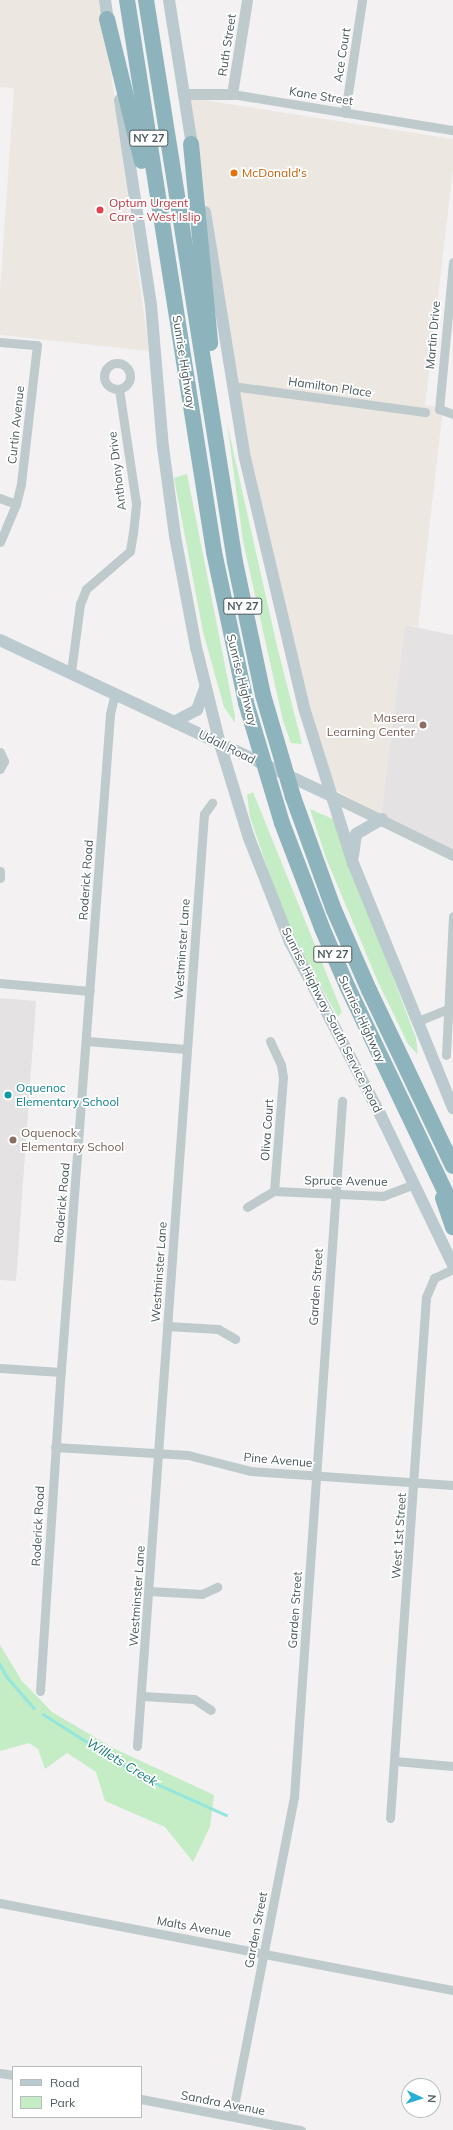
<!DOCTYPE html>
<style>
body{margin:0}
#map{position:relative;width:453px;height:2130px;overflow:hidden;background:#f3f1f2;font-family:Mulish,sans-serif}
div>[style]{position:absolute}
[style*='--x']{left:calc(var(--x)*1px);top:calc(var(--y)*1px);width:calc(var(--w)*1px);rotate:calc(var(--a)*1deg)}
.commercial>*{inset:0;background:#ede7e1}
.education>*{inset:0;background:#e4e2e3}
.green>*{inset:0;background:#c4edc6}
.stream>*{height:2.5px;margin:-1.25px;padding:0 1.25px;transform-origin:1.25px;border-radius:1.25px;background:#94e6dd}
.minor>*{height:9px;margin:-4.5px;padding:0 4.5px;transform-origin:4.5px;border-radius:4.5px;background:#becacc}
.minor>.ring{margin:-4.5px;padding:0;box-sizing:content-box;background:none;border:9px solid #becacc;border-radius:50%}
.tertiary>*{height:11px;margin:-5.5px;padding:0 5.5px;transform-origin:5.5px;border-radius:5.5px;background:#becacc}
.secondary>*{height:12px;margin:-6px;padding:0 6px;transform-origin:6px;border-radius:6px;background:#bbcace}
.motorway>*{height:16px;margin:-8px;padding:0 8px;transform-origin:8px;border-radius:8px;background:#8db3bc}
.dots>*{width:11px;height:11px;translate:-50% -50%;box-sizing:border-box;border:2px solid #fff;border-radius:50%}
span{translate:-50% -50%;white-space:nowrap;text-align:center;line-height:1.15;-webkit-text-stroke:3.5px #fff;paint-order:stroke}
.shield-label span{padding:1px 3px;background:#fff;border:1px solid;border-radius:3px;-webkit-text-stroke-width:0}
.shield-label{font-size:11px;color:#4a5a5d;font-weight:700}
.street-label{font-size:12px;color:#4a5a5d}
.food-label{font-size:12px;color:#c56008}
.left{translate:0 -50%;text-align:left}
.health-label{font-size:12px;color:#be3a42}
.education-label{font-size:12px;color:#785e54}
.right{translate:-100% -50%;text-align:right}
.culture-label{font-size:12px;color:#0d838f}
.water-label{font-size:13px;color:#167e73;font-style:italic}
.legend{position:absolute;left:12px;top:2066px;width:130px;height:52px;box-sizing:border-box;background:#fff;border:1px solid #b7bdbe;margin:0;padding:5px 7px;list-style:none;font-size:12px;color:#4a5a5d}
.legend li{display:flex;align-items:center;gap:8px;height:20px}
.legend b{width:20px;border:1px solid #b7bdbe}
.north{position:absolute;left:401px;top:2078px;width:40px;height:40px;box-sizing:border-box;background:#fff;border:1px solid #b7bdbe;border-radius:50%;rotate:94deg;font-size:11px;font-weight:700;line-height:16px;text-align:center;color:#4a5a5d}
.north::after{content:'';display:block;margin:auto;width:14px;height:18px;background:#26add8;clip-path:polygon(50% 0,100% 100%,50% 72%,0 100%)}
</style>
<div id="map">
<div class="commercial">
<div style="clip-path:polygon(0 0,101px 0,149px 351px,0 335px,0 292px,14px 88px,0 87px)"></div>
<div style="clip-path:polygon(190px 98px,453px 139px,453px 170px,425px 405px,443px 408px,418px 627px,405px 625px,381px 815px,325px 784px,236px 403px)"></div>
</div>
<div class="education">
<div style="clip-path:polygon(405px 625px,453px 635px,453px 849px,381px 815px)"></div>
<div style="clip-path:polygon(0 998px,36px 1001px,16px 1281px,0 1280px)"></div>
</div>
<div class="green">
<div style="clip-path:polygon(227px 423px,277px 646px,302px 744px,291px 743px,283px 721px,243px 541px)"></div>
<div style="clip-path:polygon(187px 474px,235px 716px,235px 723px,224px 707px,203px 632px,174px 478px)"></div>
<div style="clip-path:polygon(253px 792px,342px 1012px,338px 1017px,288px 928px,250px 817px,247px 795px)"></div>
<div style="clip-path:polygon(310px 809px,333px 819px,416px 1038px,418px 1055px,408px 1044px,378px 982px,326px 858px)"></div>
<div style="clip-path:polygon(0 1645px,22px 1681px,52px 1712px,113px 1748px,214px 1795px,210px 1827px,193px 1862px,165px 1827px,105px 1801px,96px 1772px,67px 1753px,45px 1769px,38px 1749px,29px 1743px,0 1751px)"></div>
</div>
<div class="stream">
<div style="--x:0;--y:1664;--w:15;--a:62"></div>
<div style="--x:7;--y:1677;--w:41;--a:48.9"></div>
<div style="--x:43;--y:1714;--w:120;--a:32.4"></div>
<div style="--x:144;--y:1778;--w:90;--a:24.3"></div>
</div>
<div class="minor">
<div style="--x:232;--y:94;--w:224;--a:9.3"></div>
<div style="--x:345;--y:113;--w:114;--a:-81.4"></div>
<div style="--x:453;--y:262;--w:148;--a:95.4"></div>
<div style="--x:439;--y:409;--w:15;--a:20"></div>
<div style="--x:0;--y:342;--w:37;--a:5"></div>
<div style="--x:37;--y:345;--w:140;--a:96.6"></div>
<div style="--x:21;--y:484;--w:21;--a:104"></div>
<div style="--x:16;--y:504;--w:41;--a:112.8"></div>
<div class="ring" style="left:104px;top:363px;width:17px;height:17px"></div>
<div style="--x:232;--y:386;--w:195;--a:7.7"></div>
<div style="--x:0;--y:498;--w:17;--a:21"></div>
<div style="--x:71;--y:672;--w:69;--a:-82.5"></div>
<div style="--x:80;--y:604;--w:16;--a:-68"></div>
<div style="--x:86;--y:589;--w:58;--a:-40.8"></div>
<div style="--x:130;--y:551;--w:18;--a:-81"></div>
<div style="--x:133;--y:533;--w:30;--a:-84"></div>
<div style="--x:136;--y:503;--w:115;--a:-98.5"></div>
<div style="--x:0;--y:752;--w:10;--a:66"></div>
<div style="--x:4;--y:761;--w:9;--a:117"></div>
<div style="--x:0;--y:871;--w:7;--a:90"></div>
<div style="--x:0;--y:983;--w:90;--a:5.1"></div>
<div style="--x:418;--y:1021;--w:31;--a:-22"></div>
<div style="--x:87;--y:1041;--w:99;--a:4.6"></div>
<div style="--x:270;--y:1041;--w:26;--a:65"></div>
<div style="--x:281;--y:1065;--w:12;--a:81"></div>
<div style="--x:283;--y:1077;--w:114;--a:94.5"></div>
<div style="--x:446;--y:1055;--w:139;--a:-87.1"></div>
<div style="--x:274;--y:1191;--w:109;--a:2.6"></div>
<div style="--x:383;--y:1196;--w:34;--a:-21"></div>
<div style="--x:247;--y:1207;--w:31;--a:-31"></div>
<div style="--x:167;--y:1326;--w:51;--a:3.4"></div>
<div style="--x:218;--y:1329;--w:20;--a:30"></div>
<div style="--x:0;--y:1368;--w:61;--a:3.8"></div>
<div style="--x:55;--y:1447;--w:133;--a:3.4"></div>
<div style="--x:188;--y:1455;--w:65;--a:14.3"></div>
<div style="--x:251;--y:1471;--w:202;--a:4"></div>
<div style="--x:149;--y:1591;--w:53;--a:3.2"></div>
<div style="--x:202;--y:1594;--w:17;--a:-25"></div>
<div style="--x:40;--y:1691;--w:323;--a:-86.3"></div>
<div style="--x:61;--y:1369;--w:657;--a:-85.72"></div>
<div style="--x:110;--y:714;--w:22;--a:-77"></div>
<div style="--x:142;--y:1696;--w:52;--a:3.3"></div>
<div style="--x:194;--y:1699;--w:20;--a:33"></div>
<div style="--x:137;--y:1746;--w:934;--a:-85.89"></div>
<div style="--x:204;--y:814;--w:14;--a:-54"></div>
<div style="--x:395;--y:1761;--w:58;--a:4.9"></div>
<div style="--x:390;--y:1818;--w:522;--a:-86.05"></div>
<div style="--x:426;--y:1297;--w:21;--a:-67"></div>
<div style="--x:434;--y:1278;--w:21;--a:-25"></div>
<div style="--x:0;--y:1903;--w:461;--a:10.9"></div>
<div style="--x:0;--y:2073;--w:13;--a:9"></div>
<div style="--x:141;--y:2099;--w:163;--a:11"></div>
<div style="--x:232;--y:2116;--w:325;--a:-79"></div>
<div style="--x:294;--y:1797;--w:698;--a:-86.05"></div>
</div>
<div class="tertiary">
<div style="--x:184;--y:94;--w:48;--a:0"></div>
<div style="--x:232;--y:94;--w:95;--a:-80.9"></div>
<div style="--x:330;--y:795;--w:137;--a:26"></div>
</div>
<div class="secondary">
<div style="--x:105;--y:0;--w:27;--a:82"></div>
<div style="--x:169;--y:0;--w:153;--a:81"></div>
<div style="--x:120;--y:100;--w:207;--a:81.4"></div>
<div style="--x:151;--y:305;--w:143;--a:85.2"></div>
<div style="--x:163;--y:447;--w:90;--a:82.3"></div>
<div style="--x:175;--y:536;--w:113;--a:79.3"></div>
<div style="--x:196;--y:647;--w:100;--a:76.1"></div>
<div style="--x:220;--y:744;--w:98;--a:72.9"></div>
<div style="--x:249;--y:838;--w:112;--a:68.5"></div>
<div style="--x:290;--y:942;--w:196;--a:62.4"></div>
<div style="--x:381;--y:1116;--w:165;--a:64.2"></div>
<div style="--x:205;--y:212;--w:249;--a:80.8"></div>
<div style="--x:245;--y:458;--w:257;--a:76.7"></div>
<div style="--x:304;--y:708;--w:163;--a:72.5"></div>
<div style="--x:353;--y:863;--w:265;--a:67.8"></div>
<div style="--x:0;--y:640;--w:365;--a:25.2"></div>
<div style="--x:174;--y:722;--w:26;--a:-28"></div>
<div style="--x:197;--y:710;--w:23;--a:-70"></div>
<div style="--x:353;--y:856;--w:22;--a:-82"></div>
<div style="--x:356;--y:834;--w:30;--a:-30"></div>
</div>
<div class="motorway">
<div style="--x:127;--y:0;--w:559;--a:81.04"></div>
<div style="--x:214;--y:552;--w:154;--a:78"></div>
<div style="--x:246;--y:703;--w:125;--a:73.3"></div>
<div style="--x:282;--y:823;--w:112;--a:69.1"></div>
<div style="--x:322;--y:928;--w:65;--a:66.6"></div>
<div style="--x:348;--y:988;--w:244;--a:64.5"></div>
<div style="--x:146;--y:0;--w:569;--a:81"></div>
<div style="--x:235;--y:562;--w:136;--a:78.1"></div>
<div style="--x:263;--y:695;--w:106;--a:73.6"></div>
<div style="--x:293;--y:797;--w:120;--a:70.1"></div>
<div style="--x:334;--y:910;--w:87;--a:66.4"></div>
<div style="--x:369;--y:990;--w:195;--a:64.5"></div>
<div style="--x:107;--y:19;--w:146;--a:76.2"></div>
<div style="--x:191;--y:144;--w:200;--a:84.5"></div>
<div style="--x:443;--y:1198;--w:31;--a:71"></div>
</div>
<div class="dots">
<div style="left:234px;top:173px;background:#e8710a"></div>
<div style="left:100px;top:210px;background:#e0444e"></div>
<div style="left:423px;top:725px;background:#8d6e63"></div>
<div style="left:8px;top:1095px;background:#0f9aa8"></div>
<div style="left:13px;top:1140px;background:#8d6e63"></div>
</div>
<div class="shield-label">
<span style="left:149px;top:138px">NY 27</span>
<span style="left:243px;top:606px">NY 27</span>
<span style="left:333px;top:954px">NY 27</span>
</div>
<div class="street-label">
<span style="left:227px;top:45px;rotate:-81deg">Ruth Street</span>
<span style="left:342px;top:55px;rotate:-81deg">Ace Court</span>
<span style="left:321px;top:96px;rotate:9deg">Kane Street</span>
<span style="left:433px;top:335px;rotate:-85deg">Martin Drive</span>
<span style="left:184px;top:362px;rotate:81deg">Sunrise Highway</span>
<span style="left:330px;top:387px;rotate:8deg">Hamilton Place</span>
<span style="left:16px;top:425px;rotate:-84deg">Curtin Avenue</span>
<span style="left:117px;top:471px;rotate:-97deg">Anthony Drive</span>
<span style="left:242px;top:680px;rotate:76deg">Sunrise Highway</span>
<span style="left:227px;top:747px;rotate:26deg">Udall Road</span>
<span style="left:86px;top:880px;rotate:-86deg">Roderick Road</span>
<span style="left:182px;top:949px;rotate:-86deg">Westminster Lane</span>
<span style="left:362px;top:1019px;rotate:65deg">Sunrise Highway</span>
<span style="left:332px;top:1020px;rotate:63deg">Sunrise Highway South Service Road</span>
<span style="left:267px;top:1130px;rotate:-86deg">Oliva Court</span>
<span style="left:346px;top:1181px;rotate:1deg">Spruce Avenue</span>
<span style="left:62px;top:1203px;rotate:-85deg">Roderick Road</span>
<span style="left:159px;top:1272px;rotate:-86deg">Westminster Lane</span>
<span style="left:316px;top:1287px;rotate:-86deg">Garden Street</span>
<span style="left:278px;top:1460px;rotate:5deg">Pine Avenue</span>
<span style="left:38px;top:1526px;rotate:-87deg">Roderick Road</span>
<span style="left:399px;top:1536px;rotate:-86deg">West 1st Street</span>
<span style="left:137px;top:1596px;rotate:-86deg">Westminster Lane</span>
<span style="left:295px;top:1610px;rotate:-86deg">Garden Street</span>
<span style="left:194px;top:1927px;rotate:10deg">Malts Avenue</span>
<span style="left:256px;top:1930px;rotate:-79deg">Garden Street</span>
<span style="left:223px;top:2103px;rotate:11deg">Sandra Avenue</span>
</div>
<div class="food-label">
<span class="left" style="left:242px;top:173px">McDonald's</span>
</div>
<div class="health-label">
<span class="left" style="left:109px;top:210px">Optum Urgent<br>Care - West Islip</span>
</div>
<div class="education-label">
<span class="right" style="left:415px;top:725px">Masera<br>Learning Center</span>
<span class="left" style="left:21px;top:1140px">Oquenock<br>Elementary School</span>
</div>
<div class="culture-label">
<span class="left" style="left:16px;top:1095px">Oquenoc<br>Elementary School</span>
</div>
<div class="water-label">
<span style="left:122px;top:1762px;rotate:31deg">Willets Creek</span>
</div>
<ul class="legend">
<li><b style="height:5px;background:#bbcace"></b>Road</li>
<li><b style="height:11px;background:#c4edc6"></b>Park</li>
</ul>
<div class="north">N</div>
</div>
